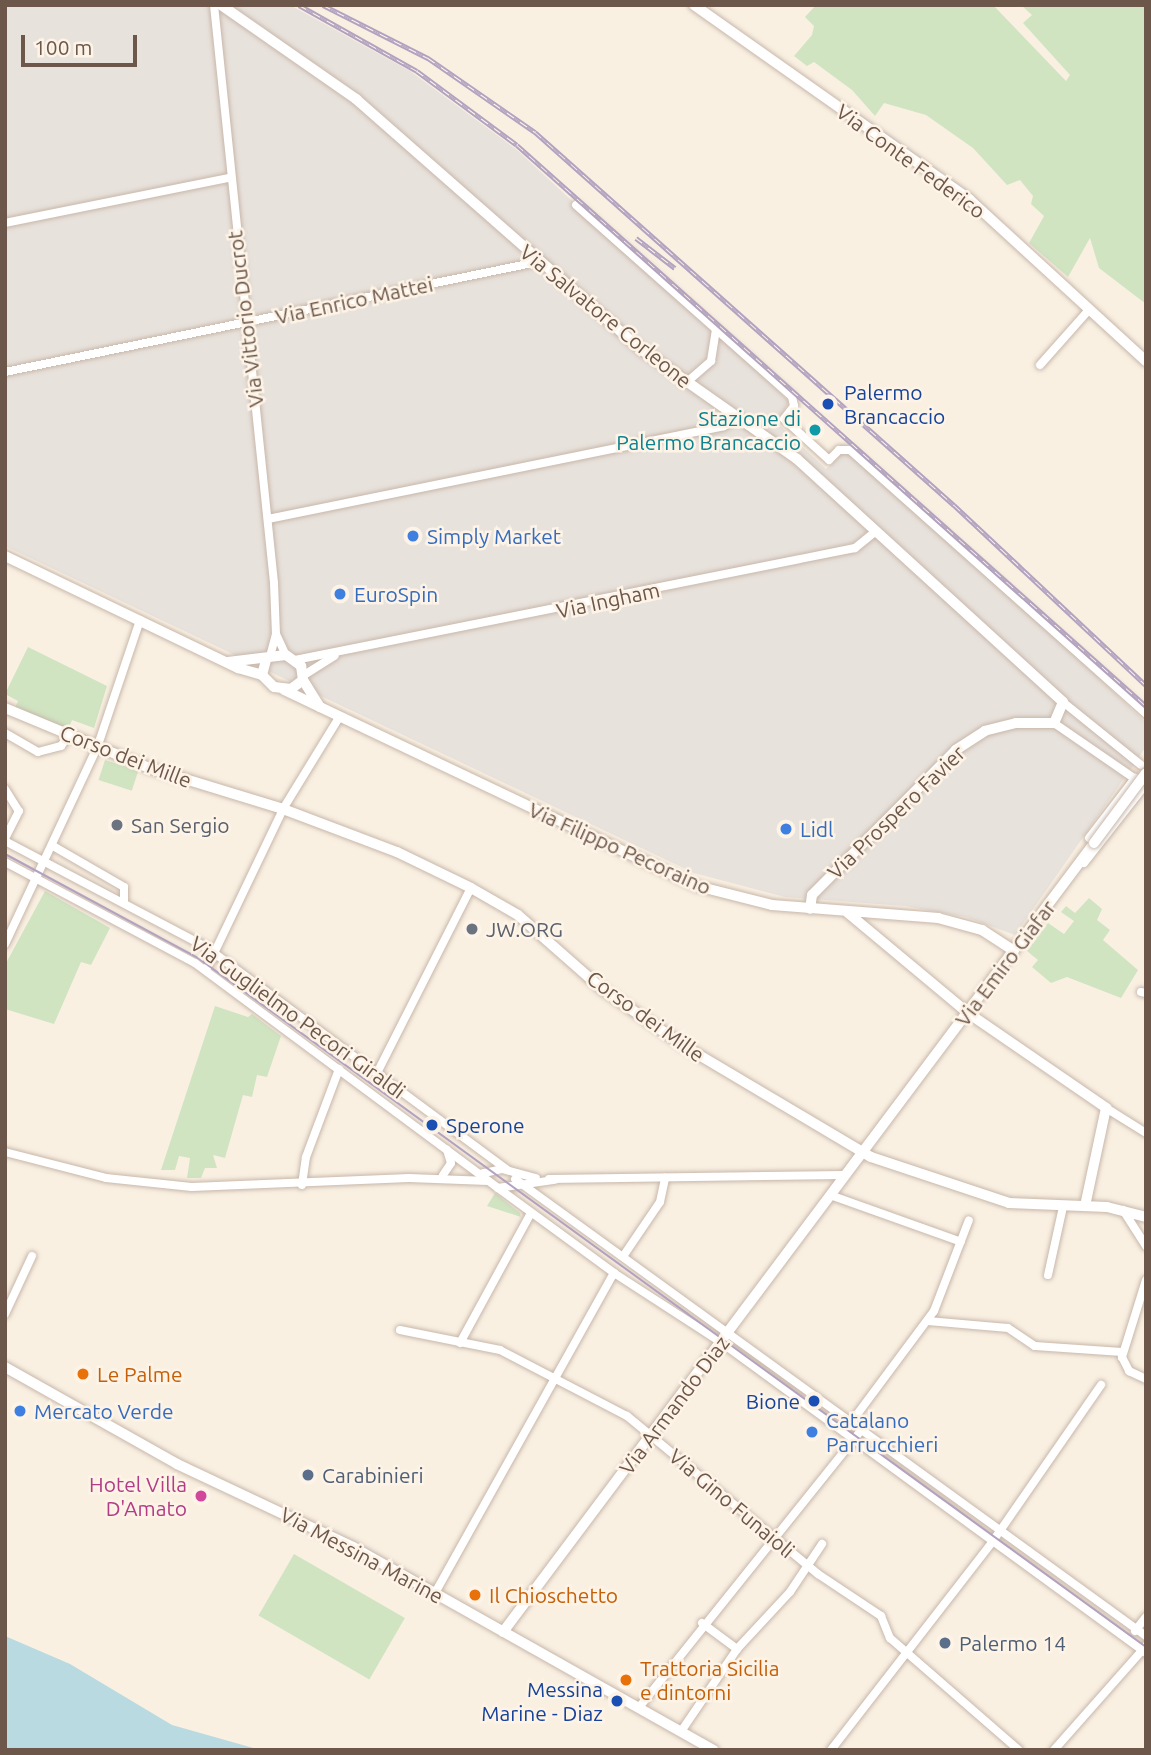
<!DOCTYPE html>
<style>
body{margin:0}
#map{position:relative;width:1151px;height:1755px;overflow:hidden;background:#f9f0e2;font-family:Ubuntu,sans-serif}
div>[style]{position:absolute}
[style*='--x']{left:calc(var(--x)*1px);top:calc(var(--y)*1px);width:calc(var(--w)*1px);rotate:calc(var(--a)*1deg)}
.industrial>*{inset:0;background:#e8e2dc}
.green>*{inset:0;background:#d0e4c2;transform-origin:0 0}
.water>*{inset:0;background:#b9dae0}
.roads{filter:drop-shadow(0 0 2px #c8b7aa) drop-shadow(0 0 2px #c8b7aa)}
.minor>*{height:8px;margin:-4px;padding:0 4px;transform-origin:4px;border-radius:4px;background:#fff}
.tertiary>*{height:10px;margin:-5px;padding:0 5px;transform-origin:5px;border-radius:5px;background:#fff}
.secondary>*{height:10px;margin:-5px;padding:0 5px;transform-origin:5px;border-radius:5px;background:#fff}
.tram>*{height:2px;margin:-1px;padding:0 1px;transform-origin:1px;border-radius:1px;background:#b2a2c0}
.rail>*{height:5px;margin-top:-2.5px;transform-origin:0;background:repeating-linear-gradient(90deg,#fdf4e7 0 8px,#b2a2c0 0 16px);box-sizing:border-box;border-block:2px solid #b2a2c0}
.bridges{filter:drop-shadow(0 0 2px #c8b7aa) drop-shadow(0 0 2px #c8b7aa)}
.tertiary-bridge>*{height:10px;margin:-5px;padding:0 5px;transform-origin:5px;border-radius:5px;background:#fff}
.dots>*{width:19px;height:19px;translate:-50% -50%;box-sizing:border-box;border:4px solid #fdf4e7;border-radius:50%}
span{translate:-50% -50%;white-space:nowrap;text-align:center;line-height:1.15;-webkit-text-stroke:5px #fdf4e7;paint-order:stroke}
.street-label{font-size:21px;color:#6d574b}
.transit-label{font-size:21px;color:#164399}
.left{translate:0 -50%;text-align:left}
.right{translate:-100% -50%;text-align:right}
.culture-label{font-size:21px;color:#0d838f}
.shop-label{font-size:21px;color:#366cbe}
.worship-label{font-size:21px;color:#5b616d}
.food-label{font-size:21px;color:#c56008}
.service-label{font-size:21px;color:#4e5e75}
.hotel-label{font-size:21px;color:#b23c85}
.frame{position:absolute;inset:0;border:7px solid #6d574b;pointer-events:none}
.scale{position:absolute;left:21px;top:35px;width:116px;height:32px;box-sizing:border-box;border:4px solid #6d574b;border-top:0;padding-left:9px;font-size:21px;line-height:24px;white-space:nowrap;color:#6d574b;-webkit-text-stroke:5px #fdf4e7;paint-order:stroke}
</style>
<div id="map">
<div class="industrial">
<div style="clip-path:polygon(5px 5px,290px 5px,410px 71px,517px 150px,789px 401px,777px 423px,826px 469px,842px 453px,849px 452px,1073px 653px,1146px 723px,1146px 747px,1015px 935px,966px 917px,905px 906px,785px 897px,694px 873px,5px 546px)"></div>
</div>
<div class="green">
<div style="clip-path:polygon(816px 5px,993px 5px,1066px 81px,1070px 75px,1023px 23px,1032px 15px,1021px 5px,1146px 5px,1146px 304px,1099px 268px,1090px 238px,1068px 277px,1029px 243px,1044px 216px,1031px 204px,1033px 196px,1020px 180px,1007px 185px,973px 148px,926px 115px,884px 103px,875px 116px,852px 90px,814px 62px,807px 66px,794px 56px,812px 35px,814px 26px,805px 17px)"></div>
<div style="clip-path:polygon(28px 647px,107px 686px,94px 728px,72px 720px,67px 732px,15px 708px,18px 701px,5px 694px)"></div>
<div style="left:105px;top:760px;width:35px;height:21px;rotate:18deg"></div>
<div style="clip-path:polygon(45px 891px,110px 928px,91px 965px,81px 962px,54px 1024px,5px 1009px,5px 965px)"></div>
<div style="clip-path:polygon(1089px 898px,1102px 909px,1097px 920px,1110px 930px,1103px 940px,1138px 970px,1121px 998px,1067px 977px,1051px 983px,1032px 967px,1038px 960px,1027px 951px,1048px 923px,1064px 934px,1074px 921px,1061px 912px,1066px 906px,1075px 913px)"></div>
<div style="clip-path:polygon(215px 1006px,248px 1017px,252px 1014px,281px 1036px,267px 1077px,257px 1075px,252px 1097px,243px 1095px,225px 1158px,213px 1155px,217px 1168px,205px 1168px,201px 1178px,187px 1178px,190px 1158px,179px 1156px,175px 1170px,161px 1170px)"></div>
<div style="clip-path:polygon(495px 1193px,520px 1213px,521px 1217px,487px 1206px)"></div>
<div style="left:294px;top:1554px;width:128px;height:71px;rotate:30deg"></div>
</div>
<div class="water">
<div style="clip-path:polygon(5px 1636px,70px 1664px,172px 1725px,260px 1750px,5px 1750px)"></div>
</div>
<div class="roads">
<div class="minor">
<div style="--x:214;--y:5;--w:581;--a:84.07"></div>
<div style="--x:274;--y:583;--w:51;--a:87.8"></div>
<div style="--x:276;--y:634;--w:24;--a:105"></div>
<div style="--x:576;--y:205;--w:289;--a:41.6"></div>
<div style="--x:792;--y:397;--w:9;--a:77"></div>
<div style="--x:794;--y:406;--w:16;--a:128"></div>
<div style="--x:784;--y:419;--w:61;--a:42.3"></div>
<div style="--x:829;--y:460;--w:14;--a:-45"></div>
<div style="--x:839;--y:450;--w:11;--a:0"></div>
<div style="--x:850;--y:450;--w:397;--a:41.7"></div>
<div style="--x:5;--y:223;--w:227;--a:-11.4"></div>
<div style="--x:1040;--y:365;--w:71;--a:-48.4"></div>
<div style="--x:5;--y:372;--w:543;--a:-11.68"></div>
<div style="--x:687;--y:382;--w:32;--a:-41"></div>
<div style="--x:711;--y:361;--w:31;--a:-81"></div>
<div style="--x:268;--y:519;--w:465;--a:-11.5"></div>
<div style="--x:724;--y:426;--w:14;--a:-34"></div>
<div style="--x:276;--y:634;--w:23;--a:65"></div>
<div style="--x:295;--y:660;--w:571;--a:-11.31"></div>
<div style="--x:855;--y:548;--w:26;--a:-39"></div>
<div style="--x:304;--y:675;--w:36;--a:-32"></div>
<div style="--x:1063;--y:702;--w:100;--a:38.9"></div>
<div style="--x:1054;--y:723;--w:109;--a:34.6"></div>
<div style="--x:5;--y:733;--w:38;--a:30"></div>
<div style="--x:38;--y:752;--w:24;--a:-15"></div>
<div style="--x:61;--y:746;--w:14;--a:-54"></div>
<div style="--x:5;--y:789;--w:26;--a:58"></div>
<div style="--x:19;--y:811;--w:31;--a:117"></div>
<div style="--x:1089;--y:838;--w:76;--a:-52.5"></div>
<div style="--x:5;--y:841;--w:227;--a:27.8"></div>
<div style="--x:206;--y:947;--w:375;--a:36.5"></div>
<div style="--x:53;--y:846;--w:82;--a:30"></div>
<div style="--x:124;--y:887;--w:15;--a:90"></div>
<div style="--x:5;--y:862;--w:215;--a:28"></div>
<div style="--x:195;--y:963;--w:377;--a:36.6"></div>
<div style="--x:498;--y:1188;--w:57;--a:-8.1"></div>
<div style="--x:1084;--y:863;--w:100;--a:-51.9"></div>
<div style="--x:5;--y:944;--w:217;--a:-64.9"></div>
<div style="--x:97;--y:748;--w:135;--a:-71.4"></div>
<div style="--x:206;--y:970;--w:178;--a:-64.4"></div>
<div style="--x:283;--y:809;--w:109;--a:-58.5"></div>
<div style="--x:1141;--y:992;--w:5;--a:11"></div>
<div style="--x:377;--y:1073;--w:208;--a:-63.1"></div>
<div style="--x:1106;--y:1108;--w:47;--a:32"></div>
<div style="--x:5;--y:1152;--w:104;--a:14.4"></div>
<div style="--x:106;--y:1178;--w:86;--a:6"></div>
<div style="--x:192;--y:1187;--w:217;--a:-2.4"></div>
<div style="--x:409;--y:1178;--w:79;--a:2.2"></div>
<div style="--x:480;--y:1174;--w:23;--a:-13"></div>
<div style="--x:502;--y:1169;--w:35;--a:15"></div>
<div style="--x:443;--y:1175;--w:14;--a:-56"></div>
<div style="--x:451;--y:1163;--w:14;--a:-107"></div>
<div style="--x:515;--y:1179;--w:779;--a:35.91"></div>
<div style="--x:549;--y:1179;--w:294;--a:-0.8"></div>
<div style="--x:302;--y:1185;--w:28;--a:-82"></div>
<div style="--x:306;--y:1157;--w:94;--a:-69.4"></div>
<div style="--x:498;--y:1188;--w:144;--a:36.2"></div>
<div style="--x:614;--y:1273;--w:129;--a:32.9"></div>
<div style="--x:722;--y:1343;--w:525;--a:36.17"></div>
<div style="--x:830;--y:1195;--w:139;--a:19.7"></div>
<div style="--x:1123;--y:1210;--w:43;--a:57.4"></div>
<div style="--x:624;--y:1255;--w:64;--a:-55.8"></div>
<div style="--x:660;--y:1202;--w:25;--a:-78"></div>
<div style="--x:1048;--y:1275;--w:70;--a:-77.6"></div>
<div style="--x:1146;--y:1280;--w:81;--a:107.3"></div>
<div style="--x:1122;--y:1357;--w:16;--a:63"></div>
<div style="--x:1129;--y:1371;--w:19;--a:25"></div>
<div style="--x:5;--y:1314;--w:64;--a:-65"></div>
<div style="--x:928;--y:1321;--w:80;--a:5"></div>
<div style="--x:1008;--y:1328;--w:32;--a:34"></div>
<div style="--x:1035;--y:1346;--w:87;--a:3.9"></div>
<div style="--x:400;--y:1330;--w:102;--a:11.3"></div>
<div style="--x:500;--y:1350;--w:143;--a:27.5"></div>
<div style="--x:627;--y:1416;--w:248;--a:39.6"></div>
<div style="--x:818;--y:1574;--w:76;--a:33.7"></div>
<div style="--x:881;--y:1616;--w:24;--a:68"></div>
<div style="--x:890;--y:1638;--w:171;--a:41"></div>
<div style="--x:460;--y:1343;--w:148;--a:-61.4"></div>
<div style="--x:844;--y:1432;--w:151;--a:-53.4"></div>
<div style="--x:934;--y:1311;--w:97;--a:-69"></div>
<div style="--x:435;--y:1593;--w:367;--a:-60.8"></div>
<div style="--x:702;--y:1623;--w:44;--a:36.6"></div>
<div style="--x:1135;--y:1631;--w:18;--a:-52"></div>
<div style="--x:641;--y:1705;--w:354;--a:-51.3"></div>
<div style="--x:682;--y:1730;--w:98;--a:-55.8"></div>
<div style="--x:737;--y:1649;--w:78;--a:-47.1"></div>
<div style="--x:790;--y:1592;--w:58;--a:-56.3"></div>
<div style="--x:831;--y:1750;--w:264;--a:-52.2"></div>
<div style="--x:993;--y:1541;--w:190;--a:-55.3"></div>
<div style="--x:1054;--y:1750;--w:139;--a:-48.5"></div>
</div>
<div class="tertiary">
<div style="--x:221;--y:5;--w:165;--a:34.8"></div>
<div style="--x:356;--y:99;--w:381;--a:41.3"></div>
<div style="--x:642;--y:350;--w:189;--a:35.1"></div>
<div style="--x:797;--y:459;--w:360;--a:42.4"></div>
<div style="--x:1063;--y:702;--w:23;--a:113"></div>
<div style="--x:1054;--y:723;--w:38;--a:180"></div>
<div style="--x:1016;--y:723;--w:32;--a:166"></div>
<div style="--x:985;--y:731;--w:35;--a:147"></div>
<div style="--x:956;--y:750;--w:204;--a:134.8"></div>
<div style="--x:812;--y:895;--w:14;--a:98"></div>
<div style="--x:694;--y:5;--w:337;--a:35.2"></div>
<div style="--x:969;--y:199;--w:240;--a:42.5"></div>
<div style="--x:5;--y:556;--w:259;--a:25.7"></div>
<div style="--x:238;--y:668;--w:25;--a:16"></div>
<div style="--x:228;--y:662;--w:58;--a:-6.9"></div>
<div style="--x:286;--y:655;--w:19;--a:36"></div>
<div style="--x:301;--y:666;--w:14;--a:82"></div>
<div style="--x:303;--y:680;--w:15;--a:143"></div>
<div style="--x:291;--y:689;--w:17;--a:-173"></div>
<div style="--x:274;--y:687;--w:17;--a:-135"></div>
<div style="--x:262;--y:675;--w:16;--a:-75"></div>
<div style="--x:303;--y:680;--w:32;--a:58"></div>
<div style="--x:284;--y:690;--w:457;--a:25.4"></div>
<div style="--x:697;--y:886;--w:77;--a:14.2"></div>
<div style="--x:772;--y:905;--w:167;--a:4.5"></div>
<div style="--x:938;--y:918;--w:46;--a:15.3"></div>
<div style="--x:982;--y:930;--w:38;--a:33"></div>
<div style="--x:5;--y:708;--w:156;--a:22.6"></div>
<div style="--x:149;--y:768;--w:140;--a:17"></div>
<div style="--x:283;--y:809;--w:122;--a:20.7"></div>
<div style="--x:397;--y:852;--w:82;--a:25.9"></div>
<div style="--x:471;--y:888;--w:54;--a:29.9"></div>
<div style="--x:518;--y:915;--w:112;--a:41.4"></div>
<div style="--x:602;--y:989;--w:100;--a:34.8"></div>
<div style="--x:684;--y:1046;--w:217;--a:30.7"></div>
<div style="--x:871;--y:1157;--w:145;--a:18.4"></div>
<div style="--x:1009;--y:1203;--w:98;--a:2.3"></div>
<div style="--x:1107;--y:1207;--w:40;--a:14.4"></div>
<div style="--x:848;--y:913;--w:156;--a:39.8"></div>
<div style="--x:968;--y:1013;--w:168;--a:34.5"></div>
<div style="--x:1106;--y:1108;--w:100;--a:102.1"></div>
<div style="--x:503;--y:1632;--w:986;--a:-53.16"></div>
</div>
<div class="secondary">
<div style="--x:5;--y:1367;--w:197;--a:29.4"></div>
<div style="--x:177;--y:1464;--w:195;--a:25.2"></div>
<div style="--x:353;--y:1547;--w:414;--a:29.4"></div>
</div>
</div>
<div class="tram">
<div style="--x:5;--y:854;--w:219;--a:28.3"></div>
<div style="--x:198;--y:958;--w:1172;--a:36.01"></div>
</div>
<div class="rail">
<div style="--x:299;--y:5;--w:135;--a:29.2"></div>
<div style="--x:417;--y:71;--w:124;--a:36.5"></div>
<div style="--x:517;--y:145;--w:843;--a:41.73"></div>
<div style="--x:323;--y:5;--w:118;--a:26.8"></div>
<div style="--x:428;--y:58;--w:130;--a:34.7"></div>
<div style="--x:535;--y:132;--w:561;--a:41.68"></div>
<div style="--x:954;--y:505;--w:263;--a:43.2"></div>
<div style="--x:636;--y:238;--w:49;--a:37.6"></div>
</div>
<div class="bridges">
<div class="tertiary-bridge">
<div style="--x:1094;--y:843;--w:87;--a:-53.4"></div>
</div>
</div>
<div class="dots">
<div style="left:828px;top:404px;background:#1a4fb4"></div>
<div style="left:815px;top:430px;background:#0f9aa8"></div>
<div style="left:413px;top:536px;background:#3f7fe0"></div>
<div style="left:340px;top:594px;background:#3f7fe0"></div>
<div style="left:117px;top:825px;background:#6b7280"></div>
<div style="left:786px;top:829px;background:#3f7fe0"></div>
<div style="left:472px;top:929px;background:#6b7280"></div>
<div style="left:432px;top:1125px;background:#1a4fb4"></div>
<div style="left:83px;top:1374px;background:#e8710a"></div>
<div style="left:814px;top:1401px;background:#1a4fb4"></div>
<div style="left:20px;top:1411px;background:#3f7fe0"></div>
<div style="left:812px;top:1432px;background:#3f7fe0"></div>
<div style="left:308px;top:1475px;background:#5c6f8a"></div>
<div style="left:201px;top:1496px;background:#d1479c"></div>
<div style="left:475px;top:1595px;background:#e8710a"></div>
<div style="left:945px;top:1643px;background:#5c6f8a"></div>
<div style="left:626px;top:1680px;background:#e8710a"></div>
<div style="left:617px;top:1701px;background:#1a4fb4"></div>
</div>
<div class="street-label">
<span style="left:911px;top:161px;rotate:36deg">Via Conte Federico</span>
<span style="left:354px;top:300px;rotate:-12deg">Via Enrico Mattei</span>
<span style="left:606px;top:316px;rotate:39deg">Via Salvatore Corleone</span>
<span style="left:245px;top:319px;rotate:-97deg">Via Vittorio Ducrot</span>
<span style="left:608px;top:600px;rotate:-12deg">Via Ingham</span>
<span style="left:126px;top:756px;rotate:21deg">Corso dei Mille</span>
<span style="left:896px;top:812px;rotate:-44deg">Via Prospero Favier</span>
<span style="left:620px;top:848px;rotate:24deg">Via Filippo Pecoraino</span>
<span style="left:1005px;top:963px;rotate:-53deg">Via Emiro Giafar</span>
<span style="left:646px;top:1016px;rotate:36deg">Corso dei Mille</span>
<span style="left:298px;top:1017px;rotate:36deg">Via Guglielmo Pecori Giraldi</span>
<span style="left:674px;top:1405px;rotate:-53deg">Via Armando Diaz</span>
<span style="left:732px;top:1503px;rotate:40deg">Via Gino Funaioli</span>
<span style="left:362px;top:1555px;rotate:28deg">Via Messina Marine</span>
</div>
<div class="transit-label">
<span class="left" style="left:844px;top:404px">Palermo<br>Brancaccio</span>
<span class="left" style="left:446px;top:1125px">Sperone</span>
<span class="right" style="left:800px;top:1401px">Bione</span>
<span class="right" style="left:603px;top:1701px">Messina<br>Marine - Diaz</span>
</div>
<div class="culture-label">
<span class="right" style="left:801px;top:430px">Stazione di<br>Palermo Brancaccio</span>
</div>
<div class="shop-label">
<span class="left" style="left:427px;top:536px">Simply Market</span>
<span class="left" style="left:354px;top:594px">EuroSpin</span>
<span class="left" style="left:800px;top:829px">Lidl</span>
<span class="left" style="left:34px;top:1411px">Mercato Verde</span>
<span class="left" style="left:826px;top:1432px">Catalano<br>Parrucchieri</span>
</div>
<div class="worship-label">
<span class="left" style="left:131px;top:825px">San Sergio</span>
<span class="left" style="left:486px;top:929px">JW.ORG</span>
</div>
<div class="food-label">
<span class="left" style="left:97px;top:1374px">Le Palme</span>
<span class="left" style="left:489px;top:1595px">Il Chioschetto</span>
<span class="left" style="left:640px;top:1680px">Trattoria Sicilia<br>e dintorni</span>
</div>
<div class="service-label">
<span class="left" style="left:322px;top:1475px">Carabinieri</span>
<span class="left" style="left:959px;top:1643px">Palermo 14</span>
</div>
<div class="hotel-label">
<span class="right" style="left:187px;top:1496px">Hotel Villa<br>D'Amato</span>
</div>
<div class="frame"></div>
<div class="scale">100 m</div>
</div>
